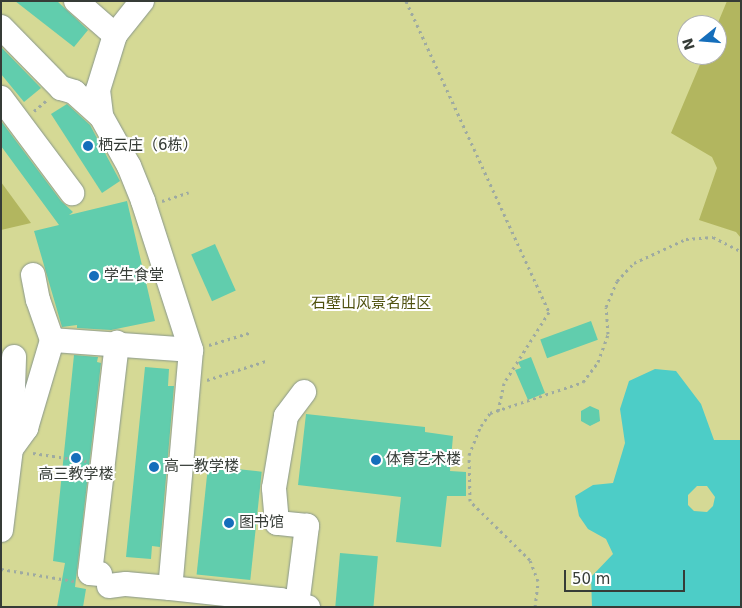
<!DOCTYPE html>
<meta charset="utf-8">
<style>
body{margin:0}
#map{position:relative;width:742px;height:608px;overflow:hidden;background:#ebfaee;font-family:"DejaVu Sans","Noto Sans SC",sans-serif}
div>[style]{position:absolute}
[style*='--x']{left:calc(var(--x)*1px);top:calc(var(--y)*1px);width:calc(var(--w)*1px);rotate:calc(var(--a)*1deg)}
.green>*{inset:0;background:#d5d995}
.forest>*{inset:0;background:#b2b65f}
.water>*{inset:0;background:#4dcdc7}
.building>*{inset:0;background:#61cdad;transform-origin:0 0}
.path>*{height:3px;margin-top:-1.5px;transform-origin:0;background:repeating-linear-gradient(90deg,#9eaaa1 0 2.5px,transparent 0 6.5px)}
.roads{filter:drop-shadow(0 0 1px #88968b) drop-shadow(0 0 1px #88968b)}
.minor>*{height:24px;margin:-12px;padding:0 12px;transform-origin:12px;border-radius:12px;background:#fff}
.dots>*{width:14px;height:14px;translate:-50% -50%;box-sizing:border-box;border:2px solid #fff;border-radius:50%}
span{translate:-50% -50%;white-space:nowrap;text-align:center;line-height:1.15;-webkit-text-stroke:4px #fff;paint-order:stroke}
.poi-label{font-size:15px;color:#363c37}
.left{translate:0 -50%;text-align:left}
.park-label{font-size:15px;color:#4f510e}
.frame{position:absolute;inset:0;border:2px solid #363c37;pointer-events:none}
.north{position:absolute;left:677px;top:15px;width:50px;height:50px;box-sizing:border-box;background:#fff;border:1px solid #afb1af;border-radius:50%;rotate:253deg;font-size:14px;font-weight:700;line-height:20px;text-align:center;color:#363c37}
.north::after{content:'';display:block;margin:auto;width:18px;height:22px;background:#156ebb;clip-path:polygon(50% 0,100% 100%,50% 72%,0 100%)}
.scale{position:absolute;left:564px;top:570px;width:121px;height:22px;box-sizing:border-box;border:2px solid #363c37;border-top:0;padding-left:6px;font-size:15px;line-height:18px;white-space:nowrap;color:#363c37;-webkit-text-stroke:4px #fff;paint-order:stroke}
</style>
<div id="map">
<div class="green">
<div style="clip-path:polygon(evenodd,1px 1px,741px 1px,741px 607px,1px 607px,1px 1px,687px 25px,717px 25px,717px 55px,687px 55px,687px 25px)"></div>
</div>
<div class="forest">
<div style="clip-path:polygon(727px 1px,741px 1px,741px 238px,736px 232px,699px 220px,717px 168px,712px 157px,671px 133px,704px 55px,717px 55px,717px 25px)"></div>
<div style="clip-path:polygon(1px 182px,31px 223px,1px 230px)"></div>
</div>
<div class="water">
<div style="clip-path:polygon(evenodd,655px 369px,676px 371px,701px 404px,714px 440px,741px 440px,741px 607px,592px 607px,591px 577px,613px 554px,606px 539px,588px 529px,579px 516px,575px 496px,593px 485px,613px 483px,625px 443px,620px 409px,629px 381px,655px 369px,697px 486px,707px 486px,715px 497px,713px 506px,707px 512px,694px 511px,688px 505px,688px 495px,697px 486px)"></div>
</div>
<div class="building">
<div style="clip-path:polygon(15px 1px,57px 1px,88px 30px,74px 47px)"></div>
<div style="clip-path:polygon(1px 47px,41px 88px,24px 102px,1px 74px)"></div>
<div style="clip-path:polygon(67px 104px,90px 125px,120px 181px,102px 193px,51px 114px)"></div>
<div style="clip-path:polygon(1px 121px,61px 201px,73px 212px,69px 215px,127px 201px,155px 321px,111px 330px,77px 328px,77px 325px,62px 327px,34px 231px,59px 225px,1px 146px)"></div>
<div style="left:215px;top:244px;width:51px;height:26px;rotate:66deg"></div>
<div style="left:591px;top:321px;width:20px;height:54px;rotate:70deg"></div>
<div style="clip-path:polygon(74px 355px,98px 357px,97px 362px,101px 363px,75px 587px,86px 589px,83px 607px,57px 607px,65px 563px,53px 561px)"></div>
<div style="clip-path:polygon(531px 357px,545px 393px,528px 400px,515px 370px,521px 368px,518px 362px)"></div>
<div style="clip-path:polygon(145px 367px,169px 369px,168px 386px,174px 386px,160px 547px,152px 546px,151px 559px,126px 557px)"></div>
<div style="clip-path:polygon(590px 406px,599px 410px,600px 421px,590px 426px,581px 421px,581px 411px)"></div>
<div style="clip-path:polygon(306px 414px,425px 427px,425px 432px,453px 436px,450px 471px,466px 472px,466px 496px,447px 496px,441px 547px,396px 542px,401px 497px,298px 485px)"></div>
<div style="left:208px;top:466px;width:54px;height:109px;rotate:6deg"></div>
<div style="left:340px;top:553px;width:38px;height:54px;rotate:5deg"></div>
</div>
<div class="path">
<div style="--x:406;--y:1;--w:342;--a:65.3"></div>
<div style="--x:549;--y:312;--w:84;--a:122.4"></div>
<div style="--x:504;--y:383;--w:29;--a:102"></div>
<div style="--x:34;--y:111;--w:16;--a:-40"></div>
<div style="--x:162;--y:201;--w:28;--a:-18"></div>
<div style="--x:209;--y:345;--w:45;--a:-16.8"></div>
<div style="--x:207;--y:380;--w:62;--a:-17.9"></div>
<div style="--x:33;--y:453;--w:54;--a:8.6"></div>
<div style="--x:1;--y:569;--w:74;--a:9.3"></div>
<div style="--x:535;--y:607;--w:26;--a:-83"></div>
<div style="--x:538;--y:581;--w:22;--a:-111"></div>
<div style="--x:530;--y:560;--w:84;--a:-135.5"></div>
<div style="--x:470;--y:501;--w:46;--a:-91.2"></div>
<div style="--x:469;--y:455;--w:31;--a:-68"></div>
<div style="--x:481;--y:426;--w:16;--a:-55"></div>
<div style="--x:490;--y:413;--w:98;--a:-18.4"></div>
<div style="--x:583;--y:382;--w:25;--a:-53"></div>
<div style="--x:598;--y:362;--w:30;--a:-70"></div>
<div style="--x:608;--y:334;--w:27;--a:-94"></div>
<div style="--x:606;--y:307;--w:28;--a:-67"></div>
<div style="--x:617;--y:281;--w:25;--a:-47"></div>
<div style="--x:634;--y:263;--w:57;--a:-24.8"></div>
<div style="--x:686;--y:239;--w:27;--a:-4"></div>
<div style="--x:713;--y:237;--w:31;--a:27"></div>
</div>
<div class="roads">
<div class="minor">
<div style="--x:76;--y:1;--w:52;--a:41.1"></div>
<div style="--x:142;--y:1;--w:43;--a:128.5"></div>
<div style="--x:115;--y:35;--w:58;--a:107.2"></div>
<div style="--x:98;--y:90;--w:26;--a:83"></div>
<div style="--x:101;--y:116;--w:57;--a:60.8"></div>
<div style="--x:129;--y:166;--w:38;--a:68"></div>
<div style="--x:143;--y:201;--w:157;--a:72.1"></div>
<div style="--x:191;--y:350;--w:239;--a:95"></div>
<div style="--x:170;--y:588;--w:112;--a:6.2"></div>
<div style="--x:281;--y:600;--w:28;--a:15"></div>
<div style="--x:1;--y:27;--w:86;--a:45.5"></div>
<div style="--x:61;--y:88;--w:14;--a:17"></div>
<div style="--x:74;--y:92;--w:36;--a:42"></div>
<div style="--x:1;--y:98;--w:119;--a:53.2"></div>
<div style="--x:33;--y:275;--w:25;--a:79"></div>
<div style="--x:38;--y:300;--w:42;--a:70.7"></div>
<div style="--x:11;--y:449;--w:92;--a:-88.1"></div>
<div style="--x:1;--y:530;--w:82;--a:-83"></div>
<div style="--x:11;--y:449;--w:26;--a:-54"></div>
<div style="--x:26;--y:428;--w:92;--a:-73.5"></div>
<div style="--x:52;--y:340;--w:139;--a:4.1"></div>
<div style="--x:100;--y:574;--w:10;--a:-174"></div>
<div style="--x:90;--y:573;--w:232;--a:-83.3"></div>
<div style="--x:109;--y:586;--w:17;--a:-7"></div>
<div style="--x:126;--y:584;--w:44;--a:5.2"></div>
<div style="--x:297;--y:605;--w:80;--a:-82.8"></div>
<div style="--x:307;--y:526;--w:30;--a:-174"></div>
<div style="--x:277;--y:523;--w:35;--a:-95"></div>
<div style="--x:274;--y:488;--w:73;--a:-80.5"></div>
<div style="--x:286;--y:416;--w:30;--a:-53"></div>
</div>
</div>
<div class="dots">
<div style="left:88px;top:146px;background:#156ebb"></div>
<div style="left:94px;top:276px;background:#156ebb"></div>
<div style="left:76px;top:458px;background:#156ebb"></div>
<div style="left:376px;top:460px;background:#156ebb"></div>
<div style="left:154px;top:467px;background:#156ebb"></div>
<div style="left:229px;top:523px;background:#156ebb"></div>
</div>
<div class="poi-label">
<span class="left" style="left:98px;top:146px">栖云庄（6栋）</span>
<span class="left" style="left:104px;top:276px">学生食堂</span>
<span class="left" style="left:386px;top:460px">体育艺术楼</span>
<span class="left" style="left:164px;top:467px">高一教学楼</span>
<span style="left:76px;top:475px">高三教学楼</span>
<span class="left" style="left:239px;top:523px">图书馆</span>
</div>
<div class="park-label">
<span style="left:371px;top:304px">石壁山风景名胜区</span>
</div>
<div class="frame"></div>
<div class="north">N</div>
<div class="scale">50 m</div>
</div>
